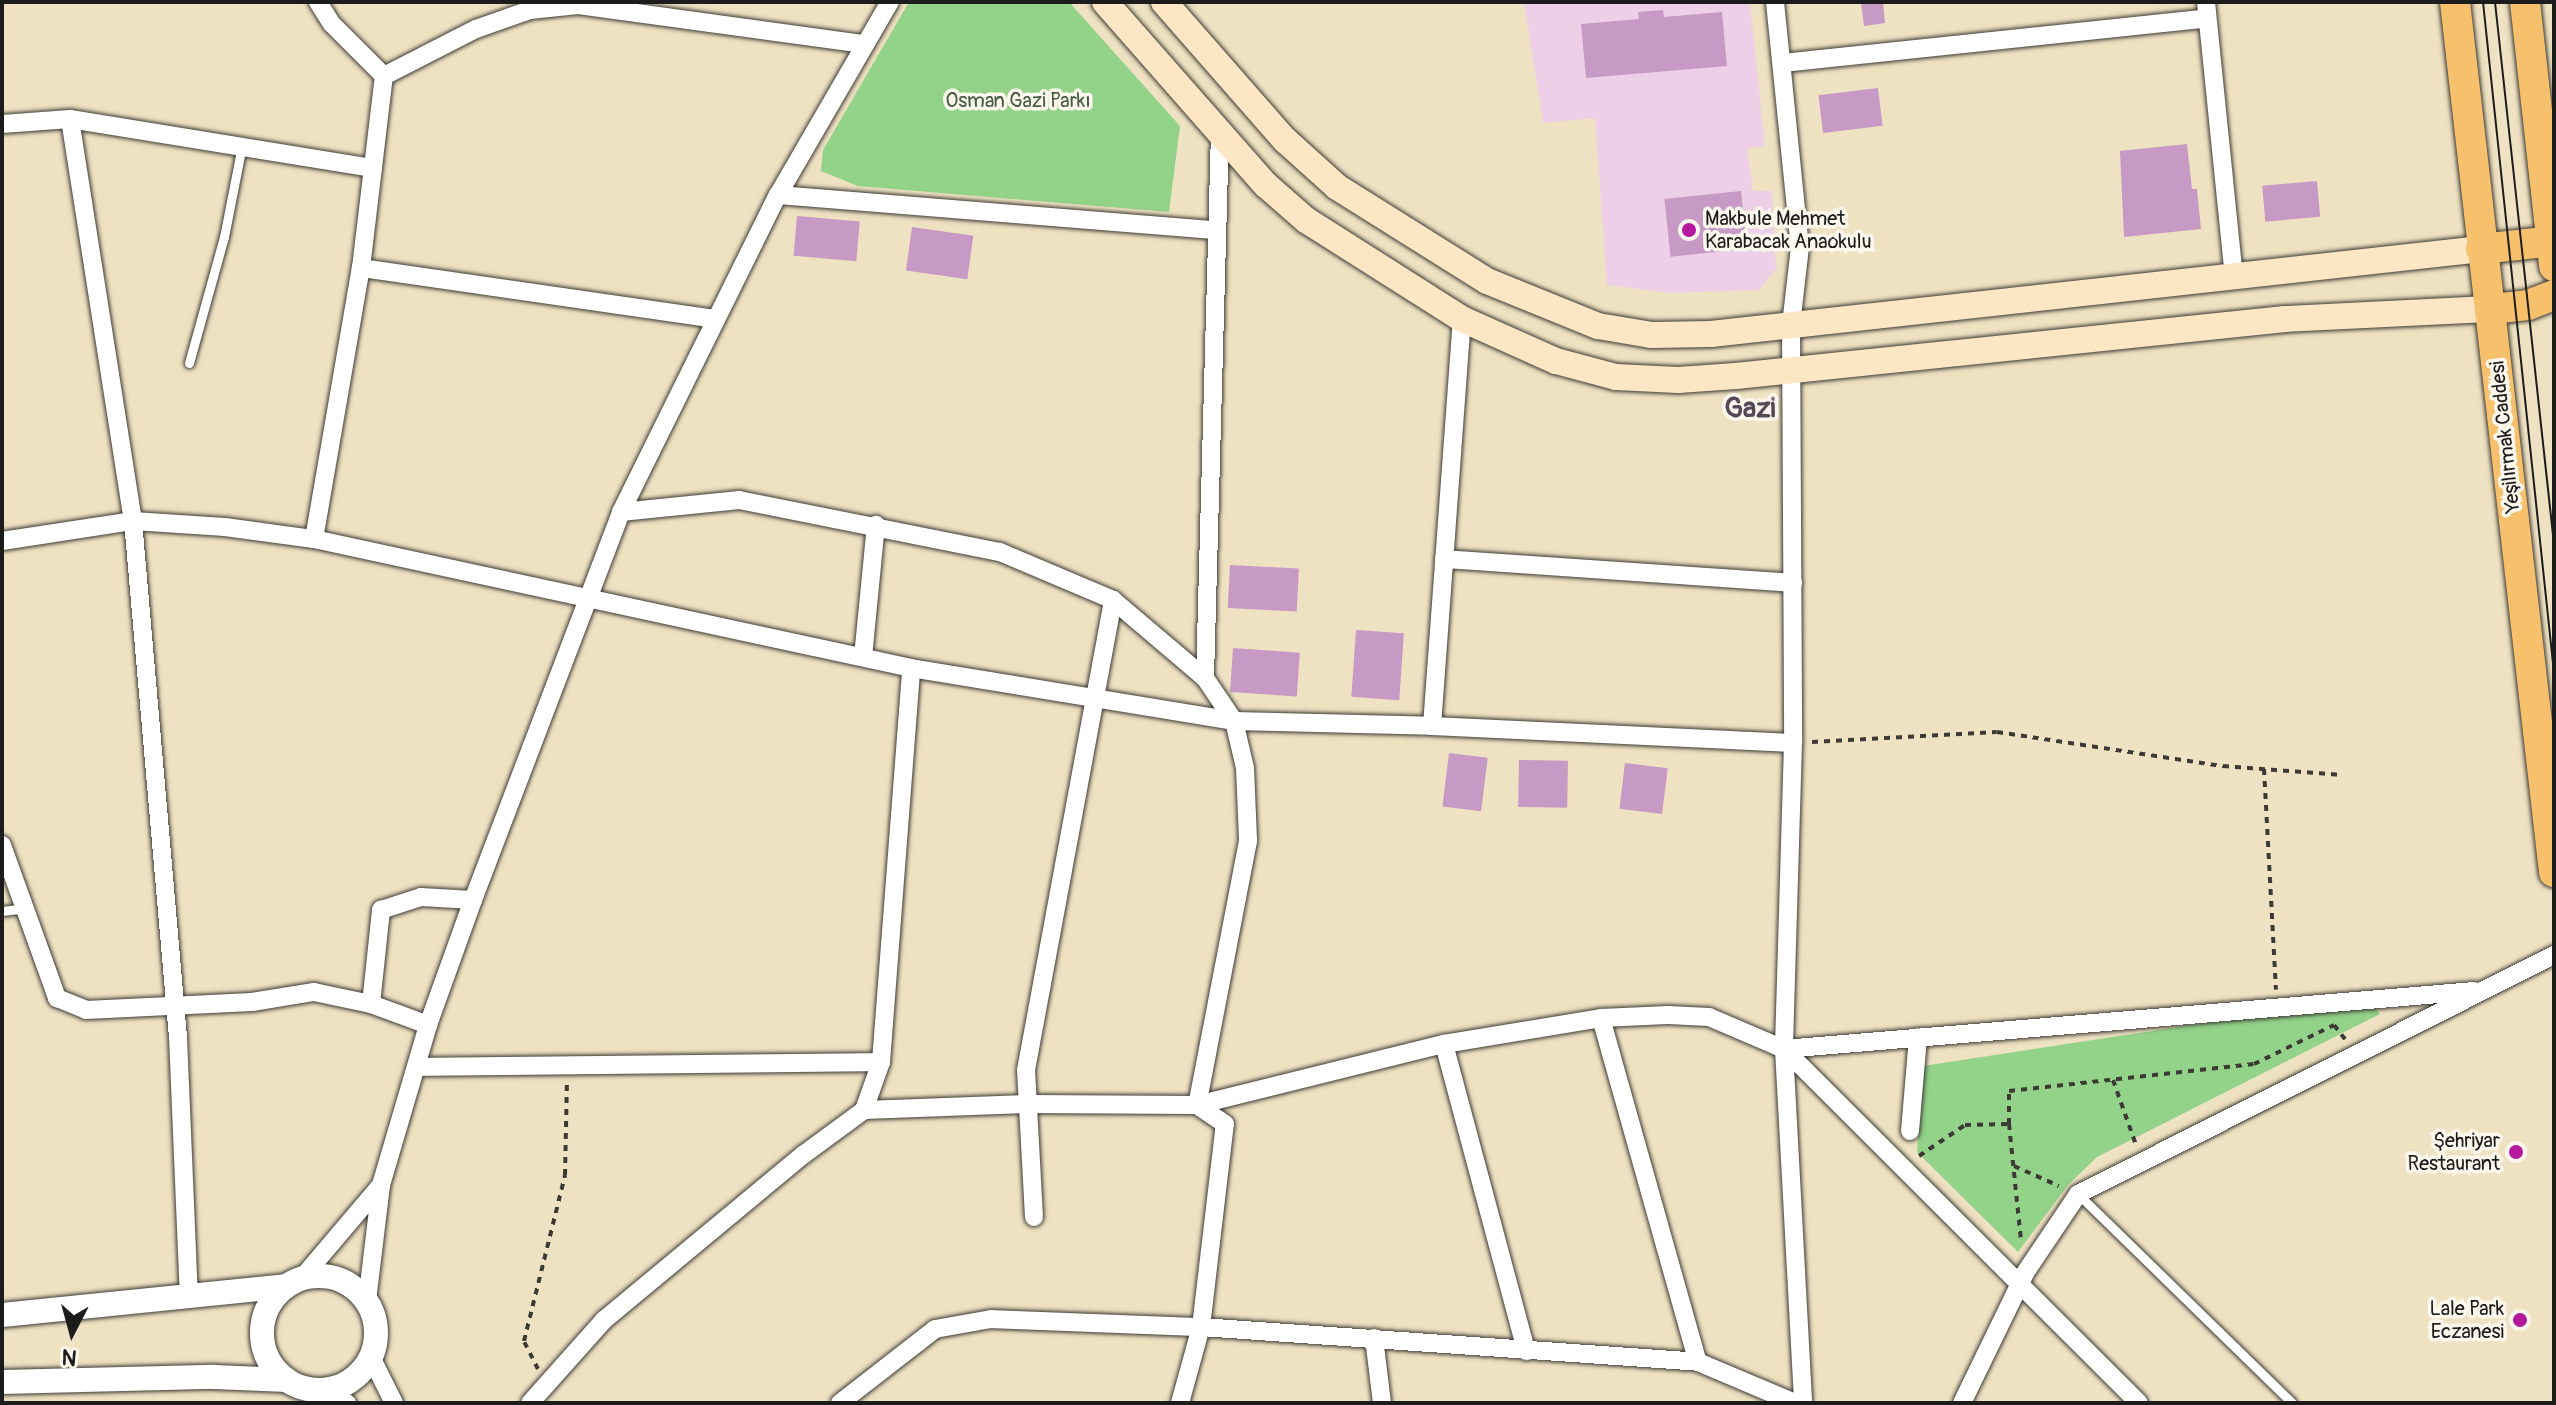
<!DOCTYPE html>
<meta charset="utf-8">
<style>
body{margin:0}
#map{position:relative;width:2556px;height:1405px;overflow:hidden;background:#efe2c2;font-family:Pangolin,sans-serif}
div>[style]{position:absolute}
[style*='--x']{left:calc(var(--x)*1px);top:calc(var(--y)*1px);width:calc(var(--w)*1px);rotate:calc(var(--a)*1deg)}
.built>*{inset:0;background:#edd0e8}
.green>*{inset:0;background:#92d289}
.building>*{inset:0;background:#c69ac5;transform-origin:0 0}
.path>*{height:4px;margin-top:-2px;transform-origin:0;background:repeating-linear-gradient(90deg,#3c3a35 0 6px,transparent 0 12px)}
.roads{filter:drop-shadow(0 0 2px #3c3a35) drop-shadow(0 0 2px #3c3a35)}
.service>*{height:9px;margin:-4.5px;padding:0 4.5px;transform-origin:4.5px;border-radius:4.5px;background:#fff}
.minor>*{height:18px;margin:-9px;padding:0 9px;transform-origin:9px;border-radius:9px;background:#fff}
.tertiary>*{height:24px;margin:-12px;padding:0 12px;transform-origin:12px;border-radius:12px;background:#fff}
.tertiary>.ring{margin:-12px;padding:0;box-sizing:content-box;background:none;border:24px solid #fff;border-radius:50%}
.secondary>*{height:26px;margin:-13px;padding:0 13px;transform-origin:13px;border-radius:13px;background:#fce6c4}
.primary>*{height:30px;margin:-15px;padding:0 15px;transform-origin:15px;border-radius:15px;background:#f7c06c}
.tram>*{height:2px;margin:-1px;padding:0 1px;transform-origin:1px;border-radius:1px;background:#1c1c1c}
.dots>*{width:22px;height:22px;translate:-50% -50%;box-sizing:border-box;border:4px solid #fbf7ec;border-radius:50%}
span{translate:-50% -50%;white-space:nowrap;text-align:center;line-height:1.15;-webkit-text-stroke:7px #fbf7ec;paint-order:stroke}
.park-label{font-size:20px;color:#455c42}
.poi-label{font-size:20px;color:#1c1c1c}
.left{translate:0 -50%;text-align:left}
.right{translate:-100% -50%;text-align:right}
.street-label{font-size:20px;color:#1c1c1c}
.district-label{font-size:28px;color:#584857;font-weight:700}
.frame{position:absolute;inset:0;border:4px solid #1c1c1c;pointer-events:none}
.north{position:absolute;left:32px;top:1293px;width:80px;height:80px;-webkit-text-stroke:6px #fbf7ec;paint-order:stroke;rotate:186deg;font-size:22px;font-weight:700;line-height:32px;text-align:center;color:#1c1c1c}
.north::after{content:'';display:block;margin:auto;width:28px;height:36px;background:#1c1c1c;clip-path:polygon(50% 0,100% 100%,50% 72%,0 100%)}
</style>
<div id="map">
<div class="built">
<div style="clip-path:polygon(1524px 2px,1750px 2px,1765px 146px,1747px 148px,1753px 191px,1772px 191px,1776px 269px,1759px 290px,1670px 293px,1607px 285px,1595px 118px,1543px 123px)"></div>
</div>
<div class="green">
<div style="clip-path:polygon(909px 2px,1069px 2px,1180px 126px,1169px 212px,858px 186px,821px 171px,823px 150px)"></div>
<div style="clip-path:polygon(2368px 998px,2380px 1014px,2097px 1157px,2068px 1185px,2018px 1252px,1917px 1152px,1923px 1066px)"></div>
</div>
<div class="building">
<div style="clip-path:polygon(1861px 2px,1883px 2px,1885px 23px,1864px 26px)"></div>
<div style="clip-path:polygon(1663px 10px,1664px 17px,1722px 12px,1727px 66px,1586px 78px,1581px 24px,1639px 19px,1638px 12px)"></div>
<div style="left:1878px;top:88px;width:38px;height:60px;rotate:83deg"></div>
<div style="clip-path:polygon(2187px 144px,2192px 189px,2197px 189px,2201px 229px,2124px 237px,2120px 151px)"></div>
<div style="left:2317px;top:181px;width:36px;height:55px;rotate:85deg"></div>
<div style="left:1741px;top:191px;width:58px;height:77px;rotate:84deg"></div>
<div style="left:797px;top:216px;width:63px;height:40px;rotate:5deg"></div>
<div style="left:912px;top:227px;width:62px;height:44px;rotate:8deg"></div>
<div style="left:1230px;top:565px;width:69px;height:43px;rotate:3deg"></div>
<div style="left:1356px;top:630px;width:48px;height:67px;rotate:4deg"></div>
<div style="left:1233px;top:648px;width:67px;height:44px;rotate:4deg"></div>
<div style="left:1449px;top:753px;width:39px;height:54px;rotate:7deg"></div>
<div style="left:1519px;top:760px;width:49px;height:47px;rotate:1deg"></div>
<div style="left:1625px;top:763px;width:43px;height:46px;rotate:7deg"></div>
</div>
<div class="path">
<div style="--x:1812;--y:742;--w:185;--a:-3.1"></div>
<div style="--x:1997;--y:732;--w:229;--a:8.6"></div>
<div style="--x:2223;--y:766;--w:120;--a:4.3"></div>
<div style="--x:2264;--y:769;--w:221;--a:86.9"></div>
<div style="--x:2113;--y:1080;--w:69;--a:70.5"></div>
<div style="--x:2009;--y:1124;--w:118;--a:84.1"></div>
<div style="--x:1919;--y:1156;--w:55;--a:-34"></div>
<div style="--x:1965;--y:1125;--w:44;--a:-1.3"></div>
<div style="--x:2009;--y:1124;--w:33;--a:-90"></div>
<div style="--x:2009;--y:1091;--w:246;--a:-6.3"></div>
<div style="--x:2254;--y:1064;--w:89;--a:-26"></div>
<div style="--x:2334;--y:1025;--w:18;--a:52"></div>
<div style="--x:2014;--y:1166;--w:49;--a:24"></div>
<div style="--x:538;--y:1369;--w:31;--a:-117"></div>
<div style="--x:524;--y:1341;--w:171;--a:-76.1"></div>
<div style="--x:565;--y:1175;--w:93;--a:-88.8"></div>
</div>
<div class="roads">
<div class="service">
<div style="--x:189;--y:363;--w:131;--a:-74.5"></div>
<div style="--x:224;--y:237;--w:94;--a:-78.9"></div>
<div style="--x:2;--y:911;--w:23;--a:-7"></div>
<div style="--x:2078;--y:1194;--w:299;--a:44.3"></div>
</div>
<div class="minor">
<div style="--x:318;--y:2;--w:26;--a:58"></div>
<div style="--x:332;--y:24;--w:74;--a:45"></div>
<div style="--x:384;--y:76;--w:103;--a:-27.1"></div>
<div style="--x:476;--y:29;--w:57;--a:-19.4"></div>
<div style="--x:530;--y:10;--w:48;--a:-5.9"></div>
<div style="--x:578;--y:5;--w:289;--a:7.8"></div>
<div style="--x:1775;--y:2;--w:246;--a:84.2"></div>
<div style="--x:1800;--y:247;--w:79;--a:96.6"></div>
<div style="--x:1791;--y:325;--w:418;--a:89.7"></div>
<div style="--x:1793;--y:743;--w:306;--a:91.7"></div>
<div style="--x:1784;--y:1049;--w:355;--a:86.9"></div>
<div style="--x:2206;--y:2;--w:275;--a:84.2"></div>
<div style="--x:1782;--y:63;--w:427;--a:-6"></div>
<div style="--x:70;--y:119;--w:407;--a:81.1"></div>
<div style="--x:133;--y:521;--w:518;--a:85.02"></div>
<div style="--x:178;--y:1037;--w:259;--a:87.6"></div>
<div style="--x:2;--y:124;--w:68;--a:-4.2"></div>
<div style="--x:70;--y:119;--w:307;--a:9.2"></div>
<div style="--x:778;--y:195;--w:438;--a:4.6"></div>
<div style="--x:361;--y:268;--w:357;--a:8.2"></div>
<div style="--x:621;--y:512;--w:119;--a:-5.8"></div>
<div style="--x:739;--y:500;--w:266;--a:11.3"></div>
<div style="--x:1000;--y:552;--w:123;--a:23"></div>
<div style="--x:1113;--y:600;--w:121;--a:40.3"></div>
<div style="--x:1205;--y:678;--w:52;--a:56"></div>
<div style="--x:1234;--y:721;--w:48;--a:76.8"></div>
<div style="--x:1245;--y:768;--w:73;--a:87.6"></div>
<div style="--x:1248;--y:841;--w:269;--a:100.9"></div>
<div style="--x:314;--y:539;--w:275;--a:-80.2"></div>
<div style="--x:361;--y:268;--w:193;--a:-83.2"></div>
<div style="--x:2;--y:541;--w:133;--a:-8.7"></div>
<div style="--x:133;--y:521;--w:92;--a:3.7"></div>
<div style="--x:225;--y:527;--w:90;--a:7.7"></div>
<div style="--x:314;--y:539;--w:611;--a:12.19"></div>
<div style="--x:911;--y:668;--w:327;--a:9.3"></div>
<div style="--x:1234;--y:721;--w:198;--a:1.4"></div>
<div style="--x:1432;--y:726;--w:361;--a:2.7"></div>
<div style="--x:1444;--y:559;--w:350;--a:3.9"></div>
<div style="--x:863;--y:657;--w:133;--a:-84.4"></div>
<div style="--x:1205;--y:678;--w:547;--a:-88.43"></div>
<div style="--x:1432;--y:726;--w:408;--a:-85.8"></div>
<div style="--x:2;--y:845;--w:163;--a:70.2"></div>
<div style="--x:57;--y:998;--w:31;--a:22"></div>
<div style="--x:86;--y:1010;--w:166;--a:-2.8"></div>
<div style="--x:252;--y:1002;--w:63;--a:-9.2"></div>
<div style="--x:314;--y:992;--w:58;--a:11.9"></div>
<div style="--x:371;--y:1004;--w:61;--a:20.2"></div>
<div style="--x:371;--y:1004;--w:95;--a:-83.9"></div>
<div style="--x:381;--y:910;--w:42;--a:-18"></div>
<div style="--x:421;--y:897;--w:52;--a:3.3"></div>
<div style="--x:1601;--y:1018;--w:357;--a:74.3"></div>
<div style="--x:1444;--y:1044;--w:318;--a:75"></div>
<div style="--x:1784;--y:1049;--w:693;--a:-4.8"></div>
<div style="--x:417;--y:1067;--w:464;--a:-0.6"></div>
<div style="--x:864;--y:1110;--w:51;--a:-70.5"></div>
<div style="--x:881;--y:1062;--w:395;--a:-85.6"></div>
<div style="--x:1910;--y:1131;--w:94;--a:-85.1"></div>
<div style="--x:1034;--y:1217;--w:147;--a:-93.1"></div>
<div style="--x:1026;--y:1070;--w:478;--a:-79.5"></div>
<div style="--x:302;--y:1278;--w:122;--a:-49.7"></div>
<div style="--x:367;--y:1301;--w:117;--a:-83.1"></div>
<div style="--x:381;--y:1185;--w:167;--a:-73.6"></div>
<div style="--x:428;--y:1025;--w:133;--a:-70.2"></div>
<div style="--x:473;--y:900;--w:415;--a:-69.1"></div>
<div style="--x:621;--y:512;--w:354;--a:-63.7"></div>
<div style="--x:778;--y:195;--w:223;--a:-59.9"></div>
<div style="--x:1374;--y:1338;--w:65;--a:83"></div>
<div style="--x:371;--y:1357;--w:51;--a:63.4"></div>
<div style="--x:325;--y:1390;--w:26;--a:31"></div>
<div style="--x:530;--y:1403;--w:111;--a:-48.3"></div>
<div style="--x:604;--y:1320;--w:259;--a:-39.7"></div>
<div style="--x:803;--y:1155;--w:76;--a:-36.4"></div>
<div style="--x:864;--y:1110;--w:163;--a:-2.1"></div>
<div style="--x:1027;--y:1104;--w:170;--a:0.3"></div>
<div style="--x:1197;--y:1105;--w:254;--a:-13.9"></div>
<div style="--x:1444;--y:1044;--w:159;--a:-9.4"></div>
<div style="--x:1601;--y:1018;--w:67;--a:-2.6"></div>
<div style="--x:1668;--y:1015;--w:41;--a:2.8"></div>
<div style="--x:1709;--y:1017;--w:82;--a:23.1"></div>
<div style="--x:1784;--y:1049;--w:501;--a:44.92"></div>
<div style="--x:840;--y:1403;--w:120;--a:-37.9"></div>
<div style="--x:935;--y:1329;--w:57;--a:-10.1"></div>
<div style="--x:991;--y:1319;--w:210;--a:2.2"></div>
<div style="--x:1201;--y:1327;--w:498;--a:4"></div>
<div style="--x:1698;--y:1362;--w:105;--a:22.9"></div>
<div style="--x:1180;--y:1403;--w:79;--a:-74.6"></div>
<div style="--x:1201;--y:1327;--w:204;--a:-83.3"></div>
<div style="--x:1225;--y:1124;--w:34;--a:-146"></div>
<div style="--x:1962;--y:1403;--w:144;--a:-64.1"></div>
<div style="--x:2025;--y:1273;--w:95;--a:-56.1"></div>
<div style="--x:2078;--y:1194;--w:533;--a:-26.66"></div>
</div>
<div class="tertiary">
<div class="ring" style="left:262px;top:1276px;width:90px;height:90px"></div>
<div style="--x:2;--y:1315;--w:285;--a:-5.8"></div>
<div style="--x:2;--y:1382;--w:212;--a:-1.4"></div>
<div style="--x:214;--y:1377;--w:73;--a:2.4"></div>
</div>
<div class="secondary">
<div style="--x:1105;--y:2;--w:244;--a:48.7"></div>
<div style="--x:1266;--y:185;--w:53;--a:41.2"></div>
<div style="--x:1306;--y:220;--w:185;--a:32.4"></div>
<div style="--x:1462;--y:319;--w:103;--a:24.1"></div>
<div style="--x:1556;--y:361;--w:62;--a:14.9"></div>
<div style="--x:1616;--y:377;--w:62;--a:2.8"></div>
<div style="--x:1678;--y:380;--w:58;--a:-3.9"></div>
<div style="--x:1736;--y:376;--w:552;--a:-5.93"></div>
<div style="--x:2285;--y:319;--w:206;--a:-2.8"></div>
<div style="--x:1164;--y:2;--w:184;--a:48.8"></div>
<div style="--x:1285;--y:140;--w:70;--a:42.1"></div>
<div style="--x:1337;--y:187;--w:177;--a:32.1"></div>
<div style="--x:1487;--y:281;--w:120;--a:22.1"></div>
<div style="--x:1598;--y:326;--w:55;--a:9.5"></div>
<div style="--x:1652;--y:335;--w:59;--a:-1"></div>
<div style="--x:1711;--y:334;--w:775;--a:-6.3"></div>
</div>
<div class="primary">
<div style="--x:2455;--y:2;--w:876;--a:83.51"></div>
<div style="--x:2525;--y:2;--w:266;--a:83.7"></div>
<div style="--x:2481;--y:249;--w:73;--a:-6.3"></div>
<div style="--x:2491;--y:309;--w:37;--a:-6"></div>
<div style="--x:2528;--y:305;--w:28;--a:-21"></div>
</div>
</div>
<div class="tram">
<div style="--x:2483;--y:2;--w:675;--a:83.96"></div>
<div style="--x:2495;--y:2;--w:545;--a:83.79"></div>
</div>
<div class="dots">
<div style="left:1689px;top:230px;background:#b5179e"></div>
<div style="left:2516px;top:1152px;background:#b5179e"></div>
<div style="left:2520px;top:1320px;background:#b5179e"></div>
</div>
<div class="park-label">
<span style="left:1018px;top:100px">Osman Gazi Parkı</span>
</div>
<div class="poi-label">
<span class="left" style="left:1705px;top:230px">Makbule Mehmet<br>Karabacak Anaokulu</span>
<span class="right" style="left:2500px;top:1152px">Şehriyar<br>Restaurant</span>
<span class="right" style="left:2504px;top:1320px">Lale Park<br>Eczanesi</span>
</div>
<div class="street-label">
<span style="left:2505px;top:437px;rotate:-96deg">Yeşilırmak Caddesi</span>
</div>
<div class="district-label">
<span style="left:1750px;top:409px">Gazi</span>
</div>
<div class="frame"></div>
<div class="north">N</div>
</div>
